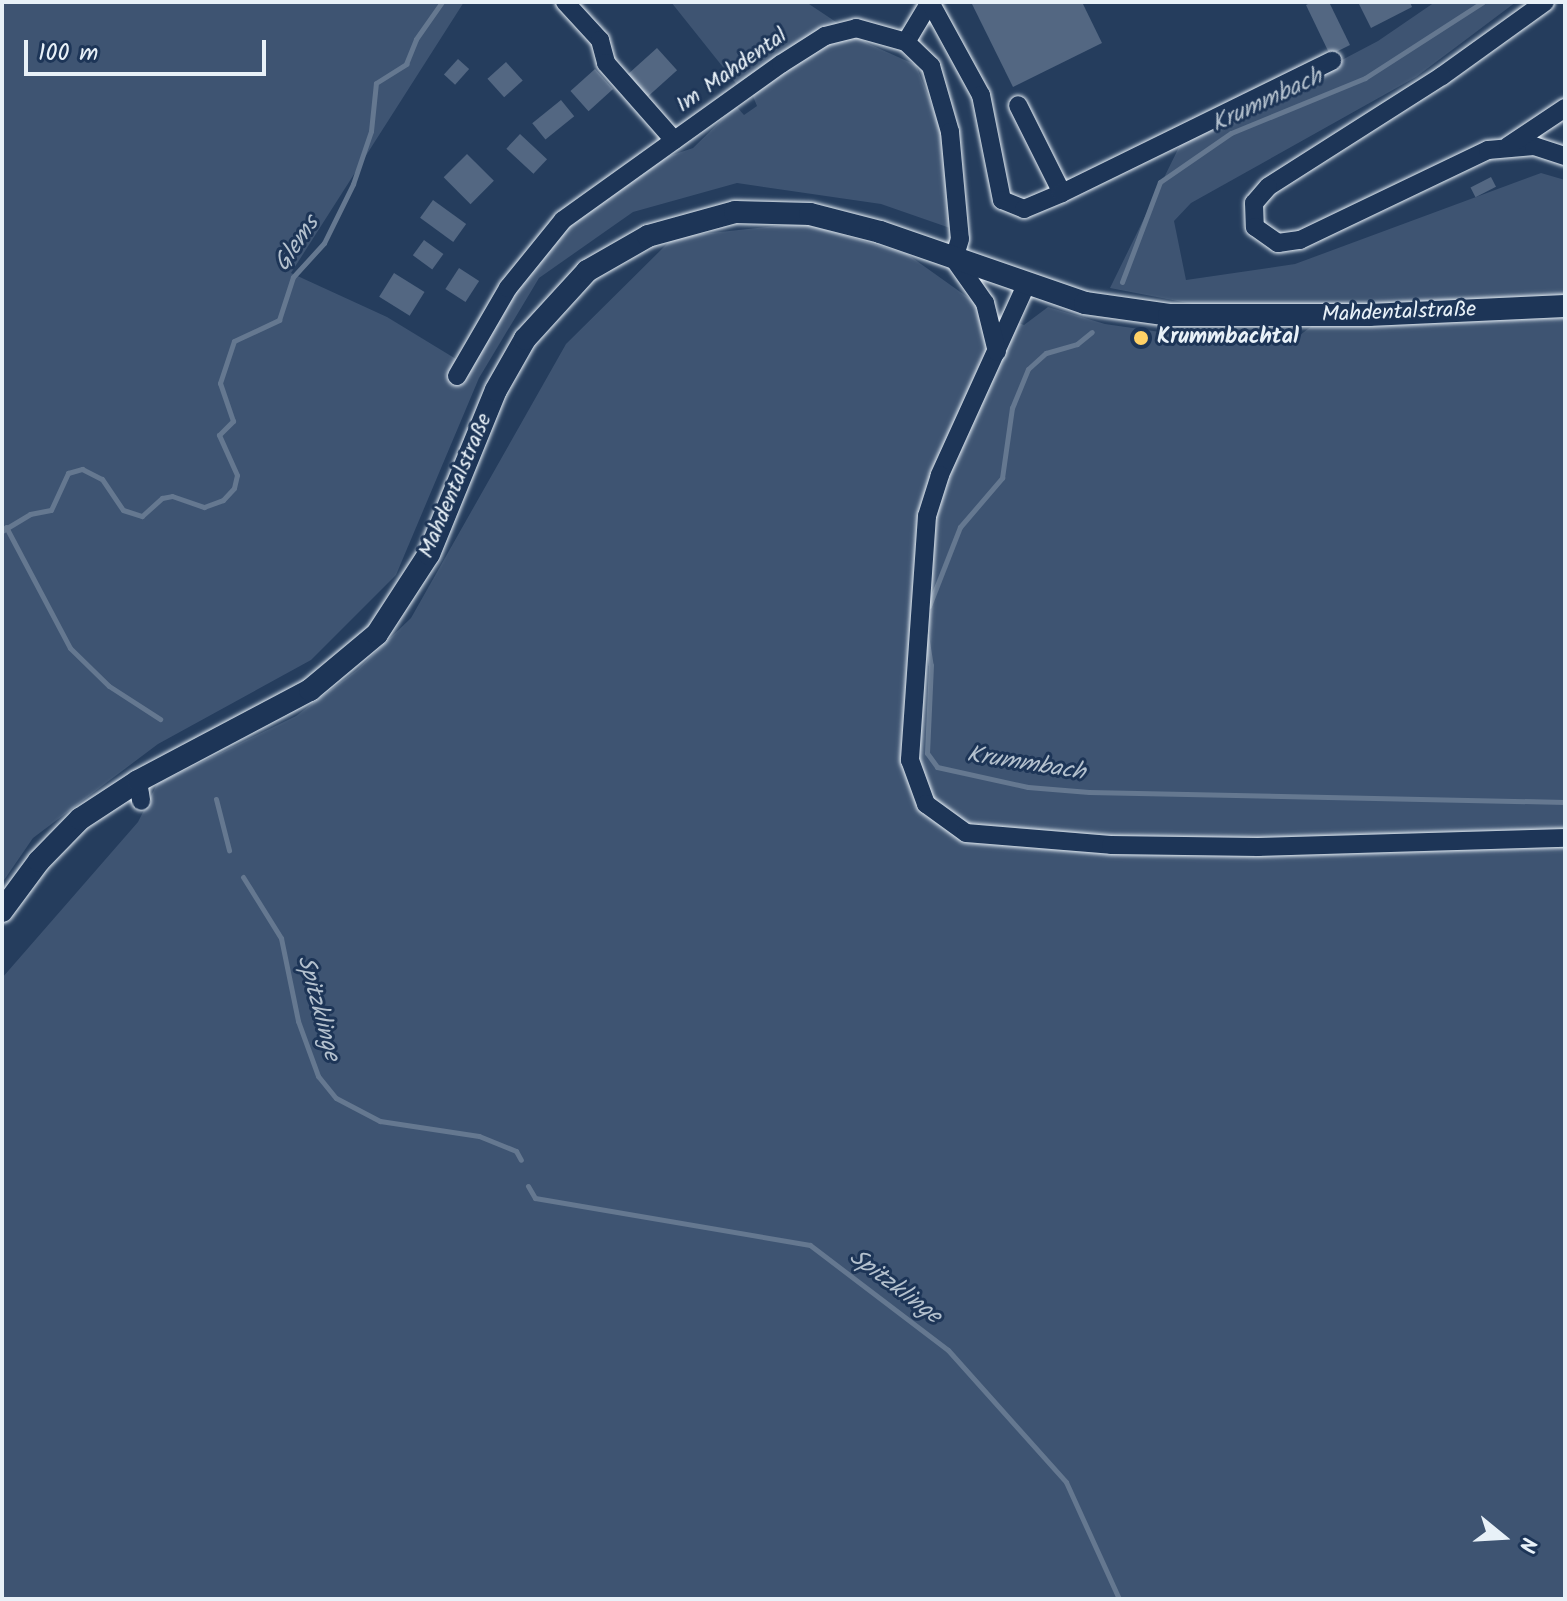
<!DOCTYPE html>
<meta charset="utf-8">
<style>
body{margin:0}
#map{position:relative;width:1567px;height:1601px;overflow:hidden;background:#253d5d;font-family:Kalam,sans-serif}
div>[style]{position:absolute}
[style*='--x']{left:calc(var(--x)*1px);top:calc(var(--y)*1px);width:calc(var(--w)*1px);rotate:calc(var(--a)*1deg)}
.green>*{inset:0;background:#3e5472}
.stream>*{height:5px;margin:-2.5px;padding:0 2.5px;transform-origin:2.5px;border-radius:2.5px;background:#657890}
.building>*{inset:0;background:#536782;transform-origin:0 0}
.roads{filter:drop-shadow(0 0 2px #e8f1f8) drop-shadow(0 0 2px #e8f1f8)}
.minor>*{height:18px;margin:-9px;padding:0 9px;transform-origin:9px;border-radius:9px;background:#1d3557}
.major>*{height:22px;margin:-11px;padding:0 11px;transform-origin:11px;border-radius:11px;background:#1d3557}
.dots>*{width:22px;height:22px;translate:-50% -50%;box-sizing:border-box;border:4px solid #1d3557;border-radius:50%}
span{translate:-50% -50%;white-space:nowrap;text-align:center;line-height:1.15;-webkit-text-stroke:6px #1d3557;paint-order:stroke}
.street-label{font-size:22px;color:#e8f1f8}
.poi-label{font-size:22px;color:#e8f1f8;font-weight:700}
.left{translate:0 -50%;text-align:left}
.water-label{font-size:24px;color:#b4c1ce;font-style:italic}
.frame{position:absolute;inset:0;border:4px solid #e8f1f8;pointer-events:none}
.north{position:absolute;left:1463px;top:1497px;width:80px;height:80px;-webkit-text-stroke:6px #1d3557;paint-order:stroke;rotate:108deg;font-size:22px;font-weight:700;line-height:32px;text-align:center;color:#e8f1f8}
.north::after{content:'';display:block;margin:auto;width:28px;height:36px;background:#e8f1f8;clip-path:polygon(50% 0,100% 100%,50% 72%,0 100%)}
.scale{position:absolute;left:24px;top:40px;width:242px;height:36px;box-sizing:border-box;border:4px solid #e8f1f8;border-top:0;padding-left:10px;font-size:24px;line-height:28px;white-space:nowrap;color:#e8f1f8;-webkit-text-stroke:6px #1d3557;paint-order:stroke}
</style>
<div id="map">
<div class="green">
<div style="clip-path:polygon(2px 2px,464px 2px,291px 273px,387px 317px,456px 359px,515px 264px,572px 208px,634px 168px,693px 148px,736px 106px,744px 115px,757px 106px,749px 87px,742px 91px,671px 2px,806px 2px,869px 44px,916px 65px,944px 137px,950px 228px,881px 204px,737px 183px,633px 212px,539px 278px,479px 378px,396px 575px,311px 660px,158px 744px,33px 838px,2px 883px)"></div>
<div style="clip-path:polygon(1435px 2px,1516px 2px,1416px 77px,1191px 203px,1174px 221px,1186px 280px,1295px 264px,1541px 173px,1565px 180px,1565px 1599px,2px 1599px,2px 978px,138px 822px,157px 784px,296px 716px,357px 670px,411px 618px,566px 344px,674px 237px,802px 223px,907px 254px,987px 311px,1024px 325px,1048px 307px,1105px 324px,1174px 334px,1300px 335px,1341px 304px,1198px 305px,1110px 288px,1180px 145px,1378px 41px)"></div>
</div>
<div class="stream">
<div style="--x:1122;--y:282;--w:107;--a:-69.2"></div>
<div style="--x:1160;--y:182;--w:86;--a:-34.6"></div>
<div style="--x:1231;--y:133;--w:145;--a:-22.3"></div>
<div style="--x:1365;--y:78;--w:140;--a:-32.8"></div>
<div style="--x:6;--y:527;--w:137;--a:62.1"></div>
<div style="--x:70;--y:648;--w:54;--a:44.3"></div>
<div style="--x:109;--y:686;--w:61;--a:32.9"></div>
<div style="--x:2;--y:531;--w:33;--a:-31"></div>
<div style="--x:30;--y:514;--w:21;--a:-11"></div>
<div style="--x:51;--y:510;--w:41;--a:-65.3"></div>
<div style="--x:68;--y:473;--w:15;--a:-16"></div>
<div style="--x:82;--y:469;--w:22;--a:27"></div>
<div style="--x:102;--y:479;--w:37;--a:56"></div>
<div style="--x:123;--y:510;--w:20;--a:18"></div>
<div style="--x:142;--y:516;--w:27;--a:-42"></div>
<div style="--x:162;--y:498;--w:10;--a:-11"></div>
<div style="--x:172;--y:496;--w:34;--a:19"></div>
<div style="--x:204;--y:507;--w:20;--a:-20"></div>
<div style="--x:223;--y:500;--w:16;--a:-47"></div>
<div style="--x:234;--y:488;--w:13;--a:-77"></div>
<div style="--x:237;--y:475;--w:44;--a:-114.2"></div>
<div style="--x:219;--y:435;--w:20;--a:-45"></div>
<div style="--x:233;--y:421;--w:40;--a:-108.9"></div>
<div style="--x:220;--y:383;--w:44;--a:-71.6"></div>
<div style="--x:234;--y:341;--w:50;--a:-25"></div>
<div style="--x:279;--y:320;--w:45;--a:-72"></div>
<div style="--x:293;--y:277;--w:46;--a:-47.6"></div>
<div style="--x:324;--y:243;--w:66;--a:-63.8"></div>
<div style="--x:353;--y:184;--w:56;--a:-71.2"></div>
<div style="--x:371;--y:131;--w:48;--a:-84.1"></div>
<div style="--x:376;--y:83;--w:36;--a:-32"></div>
<div style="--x:406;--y:64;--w:27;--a:-68"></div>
<div style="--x:416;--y:39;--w:45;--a:-54.9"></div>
<div style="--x:929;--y:606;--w:85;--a:-68.6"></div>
<div style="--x:960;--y:527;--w:65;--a:-49.4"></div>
<div style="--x:1002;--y:478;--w:71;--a:-81.9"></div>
<div style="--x:1012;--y:408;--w:42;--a:-67.7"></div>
<div style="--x:1028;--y:369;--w:24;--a:-42"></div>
<div style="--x:1046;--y:353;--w:32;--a:-16"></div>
<div style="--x:1077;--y:344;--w:19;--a:-39"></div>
<div style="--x:926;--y:635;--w:30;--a:81"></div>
<div style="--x:931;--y:665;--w:88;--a:92.6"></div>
<div style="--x:927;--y:753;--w:17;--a:54"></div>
<div style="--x:937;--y:767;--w:93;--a:12.4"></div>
<div style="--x:1028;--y:787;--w:61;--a:4.7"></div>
<div style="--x:1089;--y:792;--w:476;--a:1.2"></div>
<div style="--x:216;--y:799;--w:53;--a:75.7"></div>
<div style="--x:243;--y:877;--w:72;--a:58.1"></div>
<div style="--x:281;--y:938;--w:85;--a:78.4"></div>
<div style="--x:298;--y:1021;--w:59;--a:70"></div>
<div style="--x:318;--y:1076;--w:28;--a:51"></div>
<div style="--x:336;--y:1098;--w:50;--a:27.6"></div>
<div style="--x:380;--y:1121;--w:100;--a:8.6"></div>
<div style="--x:479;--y:1136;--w:40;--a:22"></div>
<div style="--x:516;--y:1151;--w:10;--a:61"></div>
<div style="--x:528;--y:1186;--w:14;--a:60"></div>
<div style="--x:535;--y:1198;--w:279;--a:9.7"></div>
<div style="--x:810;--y:1245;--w:173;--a:37.3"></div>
<div style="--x:948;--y:1350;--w:177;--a:48.2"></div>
<div style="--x:1066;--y:1482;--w:128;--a:65.6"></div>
</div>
<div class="building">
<div style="clip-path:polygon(971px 2px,1082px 2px,1102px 43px,1013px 87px)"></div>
<div style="clip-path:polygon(1312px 2px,1329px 2px,1350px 45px,1330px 55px,1306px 5px)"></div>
<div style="clip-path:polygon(1358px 2px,1410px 2px,1412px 7px,1371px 28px)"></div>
<div style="left:657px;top:48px;width:30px;height:40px;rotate:48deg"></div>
<div style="left:458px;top:59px;width:15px;height:21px;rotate:42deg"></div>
<div style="left:506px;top:62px;width:25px;height:25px;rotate:48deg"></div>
<div style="left:595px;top:69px;width:27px;height:33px;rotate:48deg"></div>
<div style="left:561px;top:100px;width:21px;height:37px;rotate:51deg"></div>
<div style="left:520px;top:134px;width:37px;height:20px;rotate:43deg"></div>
<div style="left:467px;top:154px;width:38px;height:33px;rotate:45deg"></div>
<div style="left:1491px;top:177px;width:11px;height:23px;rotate:63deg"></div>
<div style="left:433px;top:200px;width:41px;height:22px;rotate:36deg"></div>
<div style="left:424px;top:240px;width:24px;height:19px;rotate:36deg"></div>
<div style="left:459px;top:268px;width:24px;height:25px;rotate:33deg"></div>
<div style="left:394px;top:273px;width:36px;height:28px;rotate:32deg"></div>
</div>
<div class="roads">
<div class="minor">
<div style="--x:565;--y:2;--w:52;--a:47.4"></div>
<div style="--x:600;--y:40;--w:24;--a:75"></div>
<div style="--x:606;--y:63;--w:103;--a:48.6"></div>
<div style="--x:1545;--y:2;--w:127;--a:144.3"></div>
<div style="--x:1442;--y:76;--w:206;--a:147.5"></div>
<div style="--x:1268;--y:187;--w:21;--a:131"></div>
<div style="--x:1254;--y:203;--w:24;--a:88"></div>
<div style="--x:1255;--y:227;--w:28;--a:35"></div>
<div style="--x:1278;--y:243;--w:22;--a:-8"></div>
<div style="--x:1300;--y:240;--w:208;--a:-25.6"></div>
<div style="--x:1488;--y:150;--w:46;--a:-5"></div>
<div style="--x:1534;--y:146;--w:33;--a:18"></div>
<div style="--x:906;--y:42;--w:47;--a:-59"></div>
<div style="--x:930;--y:2;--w:106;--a:61.3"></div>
<div style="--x:981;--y:95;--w:107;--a:78.7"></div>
<div style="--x:1002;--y:200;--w:24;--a:22"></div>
<div style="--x:1024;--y:209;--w:41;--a:-22.8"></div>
<div style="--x:1062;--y:193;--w:98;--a:-116.6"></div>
<div style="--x:1508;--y:146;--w:69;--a:-33.7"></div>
<div style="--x:1062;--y:193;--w:301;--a:-26.1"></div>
<div style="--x:1026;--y:285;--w:209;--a:114.4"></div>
<div style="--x:940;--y:475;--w:43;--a:107.6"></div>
<div style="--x:927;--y:516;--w:245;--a:94"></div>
<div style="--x:910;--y:760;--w:47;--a:70"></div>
<div style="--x:926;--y:804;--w:49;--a:35.9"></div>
<div style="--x:966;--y:833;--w:145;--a:4.7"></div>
<div style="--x:1111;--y:845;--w:147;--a:0.8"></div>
<div style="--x:1258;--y:847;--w:307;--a:-1.7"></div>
<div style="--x:457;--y:376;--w:102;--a:-59.9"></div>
<div style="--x:508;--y:288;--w:87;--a:-51"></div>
<div style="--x:563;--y:220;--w:268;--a:-35.6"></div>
<div style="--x:781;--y:64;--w:52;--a:-32.5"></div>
<div style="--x:825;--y:36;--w:32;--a:-14"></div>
<div style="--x:856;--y:28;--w:52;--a:15.6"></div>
<div style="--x:906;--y:42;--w:35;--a:44"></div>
<div style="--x:931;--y:66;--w:69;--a:73.9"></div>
<div style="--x:950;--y:132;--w:107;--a:84.7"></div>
<div style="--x:960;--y:239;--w:21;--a:107"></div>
<div style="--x:954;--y:259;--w:54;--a:54.8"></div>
<div style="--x:985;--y:303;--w:50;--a:76.2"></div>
<div style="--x:138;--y:781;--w:20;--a:81"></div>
</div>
<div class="major">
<div style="--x:2;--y:911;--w:62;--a:-53.5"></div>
<div style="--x:39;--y:861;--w:59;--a:-45.7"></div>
<div style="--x:80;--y:819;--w:69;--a:-33.2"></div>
<div style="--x:138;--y:781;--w:195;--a:-27.9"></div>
<div style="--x:310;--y:690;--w:87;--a:-39.9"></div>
<div style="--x:377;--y:634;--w:95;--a:-57"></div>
<div style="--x:429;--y:554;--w:177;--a:-67.8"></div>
<div style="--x:496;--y:390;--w:59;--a:-60.4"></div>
<div style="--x:525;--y:339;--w:92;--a:-47.6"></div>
<div style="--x:587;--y:271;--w:70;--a:-29.8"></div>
<div style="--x:648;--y:236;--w:90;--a:-15.4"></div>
<div style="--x:735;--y:212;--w:75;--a:1.5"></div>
<div style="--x:810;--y:214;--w:72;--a:14.4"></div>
<div style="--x:880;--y:232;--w:217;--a:19.1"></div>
<div style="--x:1085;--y:303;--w:85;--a:8.1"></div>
<div style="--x:1169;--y:315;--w:200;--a:0"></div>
<div style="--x:1369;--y:315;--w:196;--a:-2.6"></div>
</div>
</div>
<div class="dots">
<div style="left:1141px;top:338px;background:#ffd166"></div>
</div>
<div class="street-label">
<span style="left:732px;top:71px;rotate:-35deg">Im Mahdental</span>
<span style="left:1399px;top:313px;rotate:-2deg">Mahdentalstraße</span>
<span style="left:456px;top:486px;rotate:-67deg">Mahdentalstraße</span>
</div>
<div class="poi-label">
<span class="left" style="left:1157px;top:338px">Krummbachtal</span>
</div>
<div class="water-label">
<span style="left:1267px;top:101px;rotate:-25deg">Krummbach</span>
<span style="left:297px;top:244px;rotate:-56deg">Glems</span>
<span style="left:1026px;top:764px;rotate:9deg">Krummbach</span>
<span style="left:318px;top:1008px;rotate:75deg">Spitzklinge</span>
<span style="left:895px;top:1287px;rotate:37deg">Spitzklinge</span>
</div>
<div class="frame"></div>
<div class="north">N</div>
<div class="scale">100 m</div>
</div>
